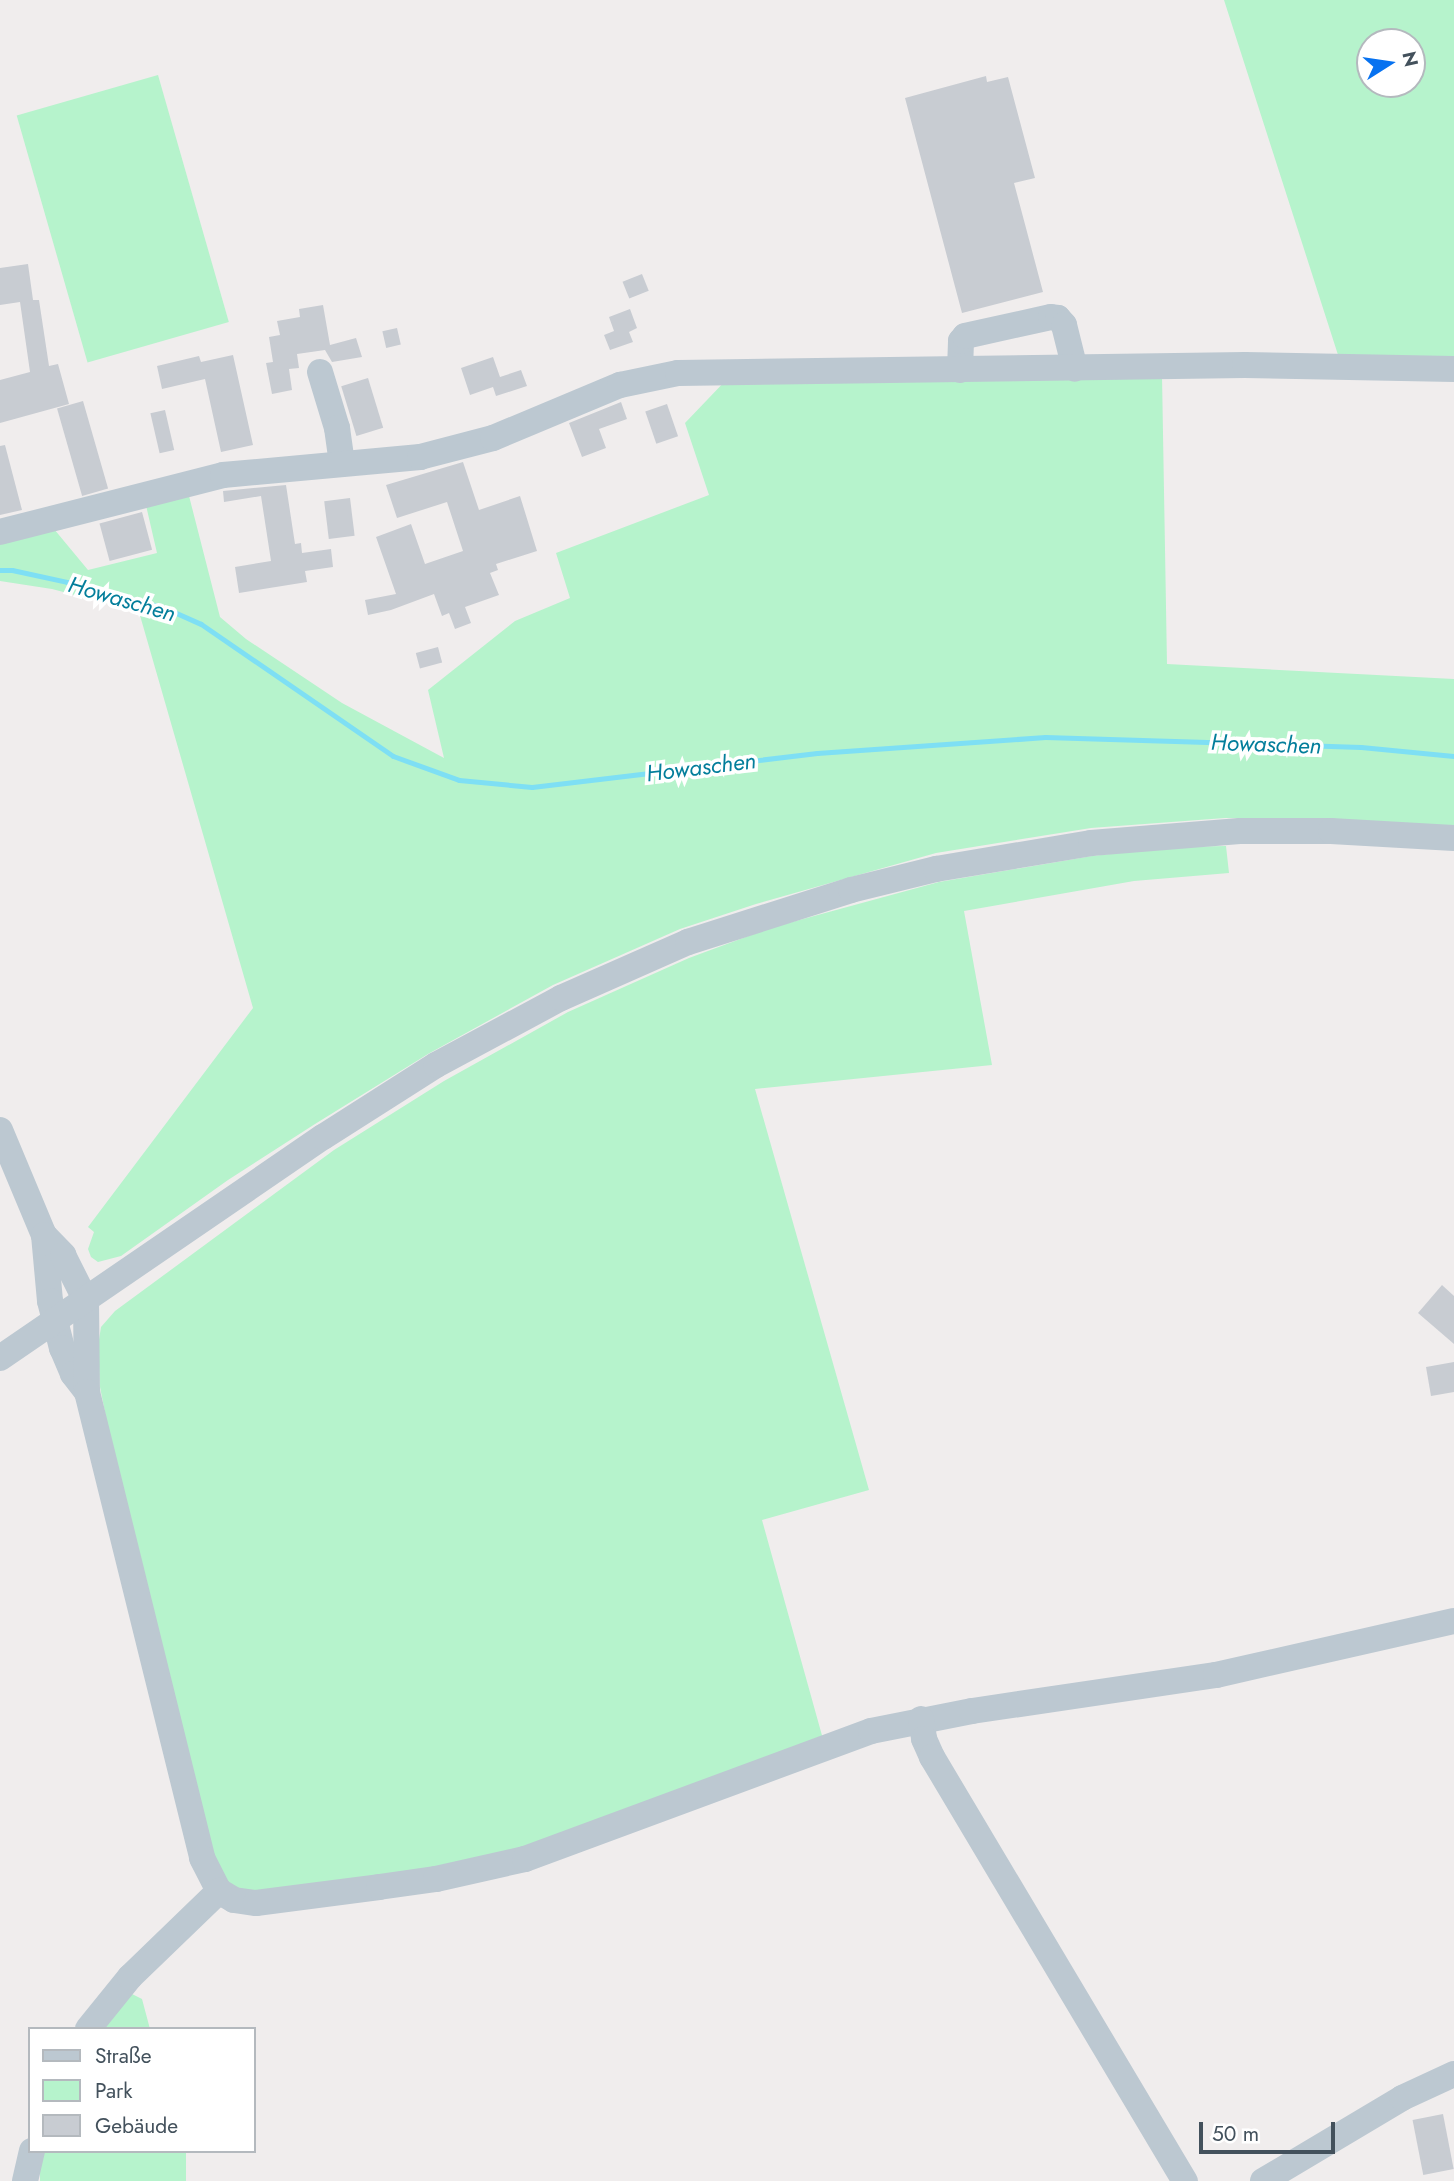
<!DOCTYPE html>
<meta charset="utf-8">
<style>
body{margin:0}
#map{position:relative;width:1454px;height:2181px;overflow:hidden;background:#f0eded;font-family:Jost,sans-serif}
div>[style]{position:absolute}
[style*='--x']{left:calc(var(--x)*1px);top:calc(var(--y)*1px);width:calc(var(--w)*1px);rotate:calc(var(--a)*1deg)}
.green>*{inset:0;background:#b6f3cc;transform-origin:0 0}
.stream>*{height:5px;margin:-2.5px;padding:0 2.5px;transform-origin:2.5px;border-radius:2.5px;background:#7edff4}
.building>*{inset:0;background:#c8ccd2;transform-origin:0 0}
.minor>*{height:26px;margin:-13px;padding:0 13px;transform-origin:13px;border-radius:13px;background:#bcc8d1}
span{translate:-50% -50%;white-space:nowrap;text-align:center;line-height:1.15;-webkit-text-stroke:7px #fff;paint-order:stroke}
.water-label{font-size:23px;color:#037e9b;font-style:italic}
.legend{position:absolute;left:28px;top:2027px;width:228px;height:126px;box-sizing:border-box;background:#fff;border:2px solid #b4b9be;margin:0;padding:9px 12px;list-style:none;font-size:21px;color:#43515c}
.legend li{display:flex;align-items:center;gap:14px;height:35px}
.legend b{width:35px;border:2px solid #b4b9be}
.north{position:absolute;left:1356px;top:28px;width:70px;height:70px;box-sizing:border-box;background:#fff;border:2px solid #b4b9be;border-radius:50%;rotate:78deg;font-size:19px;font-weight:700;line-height:28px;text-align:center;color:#43515c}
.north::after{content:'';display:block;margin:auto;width:24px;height:32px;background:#0772f0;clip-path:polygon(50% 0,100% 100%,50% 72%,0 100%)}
.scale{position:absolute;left:1199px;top:2122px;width:136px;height:32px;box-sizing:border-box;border:4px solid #43515c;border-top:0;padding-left:9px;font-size:21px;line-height:24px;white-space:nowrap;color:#43515c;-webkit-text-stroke:5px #fff;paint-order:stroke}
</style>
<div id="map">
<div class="green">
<div style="clip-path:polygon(evenodd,1224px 0,1454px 0,1454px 360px,1339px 358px,1224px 0,1370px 42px,1412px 42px,1412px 84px,1370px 84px,1370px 42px)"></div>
<div style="left:158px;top:75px;width:257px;height:147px;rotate:74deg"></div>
<div style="clip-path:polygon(1162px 375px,1167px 664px,1454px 679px,1454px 829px,1301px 819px,1225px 818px,1091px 828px,936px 853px,756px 904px,680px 929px,553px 985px,428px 1054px,315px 1124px,228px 1180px,121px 1256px,98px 1262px,91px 1257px,88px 1249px,94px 1232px,88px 1227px,253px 1008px,139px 612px,52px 589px,0 581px,0 544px,54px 529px,88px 570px,157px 553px,145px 501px,188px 492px,220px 617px,246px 639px,342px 703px,444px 758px,428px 690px,515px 621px,570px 598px,556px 553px,709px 495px,685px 423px,729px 377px)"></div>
<div style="clip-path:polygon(1226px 846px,1229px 873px,1134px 881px,964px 911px,992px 1065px,755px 1089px,869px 1490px,762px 1520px,823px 1739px,526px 1851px,434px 1871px,238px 1893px,216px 1871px,114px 1458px,100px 1387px,98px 1346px,101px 1327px,115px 1311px,334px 1150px,444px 1081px,568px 1012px,689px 958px,770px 928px,939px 882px,1092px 856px,1174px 847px)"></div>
<div style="clip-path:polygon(128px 1992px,142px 1999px,150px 2029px,97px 2029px)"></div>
<div style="left:40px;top:2151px;width:146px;height:31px"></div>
</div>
<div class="stream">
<div style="--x:0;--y:570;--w:12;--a:0"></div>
<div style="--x:12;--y:570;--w:56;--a:12.3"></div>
<div style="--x:67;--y:582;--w:101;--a:14.9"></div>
<div style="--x:165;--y:608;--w:39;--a:24"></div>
<div style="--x:201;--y:624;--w:233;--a:34.5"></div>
<div style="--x:393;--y:756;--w:70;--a:20"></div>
<div style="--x:459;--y:780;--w:73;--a:5.5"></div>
<div style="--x:532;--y:787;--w:287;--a:-6.8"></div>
<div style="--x:817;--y:753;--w:229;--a:-4"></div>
<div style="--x:1045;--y:737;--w:316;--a:1.8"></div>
<div style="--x:1361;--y:747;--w:93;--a:5.5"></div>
</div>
<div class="building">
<div style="clip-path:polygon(986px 76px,987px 82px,1008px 77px,1035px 178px,1014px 183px,1043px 292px,962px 313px,905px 98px)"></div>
<div style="clip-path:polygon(28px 264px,33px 300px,39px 300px,49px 366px,58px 364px,69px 404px,0 423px,0 380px,30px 372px,20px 302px,0 305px,0 268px)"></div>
<div style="left:642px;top:274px;width:18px;height:21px;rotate:68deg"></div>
<div style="clip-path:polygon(323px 305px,330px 345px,356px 338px,362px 357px,332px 362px,325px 350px,297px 354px,299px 368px,289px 369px,292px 390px,272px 394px,266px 363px,273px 362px,269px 337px,280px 335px,277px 321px,300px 317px,299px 309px)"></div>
<div style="clip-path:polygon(630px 309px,637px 328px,629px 332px,633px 342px,610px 350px,604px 335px,614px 331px,609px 317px)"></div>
<div style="left:397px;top:328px;width:17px;height:15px;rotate:77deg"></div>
<div style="clip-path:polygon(233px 355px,253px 445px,221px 452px,205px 379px,162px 389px,157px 366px,199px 356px,201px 362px)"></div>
<div style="clip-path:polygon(493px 357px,500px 377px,521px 370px,527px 386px,496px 396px,493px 387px,470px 395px,461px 368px)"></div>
<div style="left:368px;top:378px;width:52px;height:28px;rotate:73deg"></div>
<div style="left:83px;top:401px;width:91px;height:27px;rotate:74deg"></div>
<div style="clip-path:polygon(621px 402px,627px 419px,599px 429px,606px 448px,582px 457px,569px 423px)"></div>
<div style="left:667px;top:404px;width:34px;height:23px;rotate:71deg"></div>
<div style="left:165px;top:410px;width:41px;height:15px;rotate:77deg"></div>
<div style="clip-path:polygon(5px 445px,22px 510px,0 515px,0 446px)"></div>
<div style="clip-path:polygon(463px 462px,479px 510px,520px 496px,537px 551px,496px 564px,498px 570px,490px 573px,499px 595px,465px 607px,471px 623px,455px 629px,449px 613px,442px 616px,434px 594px,391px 610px,368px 615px,365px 600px,396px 594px,376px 537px,411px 524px,425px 564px,463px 551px,447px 502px,397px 518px,386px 485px)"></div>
<div style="clip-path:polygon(286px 485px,295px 544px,301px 543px,302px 553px,331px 549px,333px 567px,305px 571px,307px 582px,239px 593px,235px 567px,271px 561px,261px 496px,224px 502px,223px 491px)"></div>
<div style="left:350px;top:498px;width:38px;height:26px;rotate:83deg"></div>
<div style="left:142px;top:512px;width:39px;height:44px;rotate:75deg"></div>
<div style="left:438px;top:647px;width:16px;height:23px;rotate:75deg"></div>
<div style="clip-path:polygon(1442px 1285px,1454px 1296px,1454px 1344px,1418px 1313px)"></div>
<div style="clip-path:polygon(1454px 1362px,1454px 1392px,1431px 1396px,1426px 1367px)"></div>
<div style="left:1443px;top:2114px;width:56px;height:31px;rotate:79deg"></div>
</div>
<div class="minor">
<div style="--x:960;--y:370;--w:29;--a:-88"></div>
<div style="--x:961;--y:341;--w:6;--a:-51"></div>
<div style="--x:965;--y:336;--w:88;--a:-12.5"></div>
<div style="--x:1051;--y:317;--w:7;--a:8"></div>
<div style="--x:1058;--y:318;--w:9;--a:49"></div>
<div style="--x:1064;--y:325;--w:45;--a:76"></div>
<div style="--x:320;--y:372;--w:59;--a:73.1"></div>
<div style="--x:337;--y:428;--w:36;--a:82"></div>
<div style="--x:0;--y:532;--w:230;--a:-14.3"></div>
<div style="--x:223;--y:475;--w:198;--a:-5.2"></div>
<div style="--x:420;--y:457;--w:75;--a:-14.6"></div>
<div style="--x:493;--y:438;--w:138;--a:-22.7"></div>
<div style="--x:620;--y:385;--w:59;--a:-11.7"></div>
<div style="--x:678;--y:373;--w:567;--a:-0.81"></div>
<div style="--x:1245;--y:365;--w:209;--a:1.1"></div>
<div style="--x:0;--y:1130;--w:114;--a:67.3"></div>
<div style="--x:44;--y:1235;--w:66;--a:84.8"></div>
<div style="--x:50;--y:1301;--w:49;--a:75.7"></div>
<div style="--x:62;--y:1348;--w:28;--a:67"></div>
<div style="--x:73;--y:1374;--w:23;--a:52"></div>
<div style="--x:44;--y:1235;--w:28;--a:46"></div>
<div style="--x:63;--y:1255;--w:51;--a:63.4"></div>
<div style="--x:86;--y:1301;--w:91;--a:89.4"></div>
<div style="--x:87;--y:1392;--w:480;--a:76.1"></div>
<div style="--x:202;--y:1858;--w:37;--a:63"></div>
<div style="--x:219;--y:1891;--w:17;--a:31"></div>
<div style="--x:234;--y:1900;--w:22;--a:8"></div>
<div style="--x:256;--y:1903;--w:124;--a:-7.4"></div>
<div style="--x:379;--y:1887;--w:58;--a:-8"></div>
<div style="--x:436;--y:1879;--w:91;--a:-12.7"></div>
<div style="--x:525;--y:1859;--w:369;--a:-20.3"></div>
<div style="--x:871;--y:1731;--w:103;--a:-11.2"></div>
<div style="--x:972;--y:1711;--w:247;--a:-8.4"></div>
<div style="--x:1216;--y:1675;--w:244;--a:-12.8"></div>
<div style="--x:0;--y:1358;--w:391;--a:-34.4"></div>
<div style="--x:323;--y:1137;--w:134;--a:-32.5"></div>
<div style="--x:436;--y:1065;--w:142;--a:-28.2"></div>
<div style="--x:561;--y:998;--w:139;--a:-23.8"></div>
<div style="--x:688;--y:942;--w:171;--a:-17.7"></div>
<div style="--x:851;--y:890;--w:88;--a:-13.9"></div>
<div style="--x:936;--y:869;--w:157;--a:-9.5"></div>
<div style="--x:1091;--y:843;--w:149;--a:-4.6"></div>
<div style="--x:1240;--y:831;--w:91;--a:0"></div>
<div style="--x:1331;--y:831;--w:123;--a:3.3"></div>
<div style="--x:921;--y:1719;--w:20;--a:81"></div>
<div style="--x:924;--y:1739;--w:20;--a:66"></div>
<div style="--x:932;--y:1757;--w:494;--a:59.2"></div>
<div style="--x:88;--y:2029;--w:67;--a:-51.1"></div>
<div style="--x:130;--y:1977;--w:124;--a:-44"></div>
<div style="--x:25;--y:2181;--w:31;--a:-77"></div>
<div style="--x:1263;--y:2181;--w:162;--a:-30.8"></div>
<div style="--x:1402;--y:2098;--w:57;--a:-24.8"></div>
</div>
<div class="water-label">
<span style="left:122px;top:599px;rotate:16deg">Howaschen</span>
<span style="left:1266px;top:744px;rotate:2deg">Howaschen</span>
<span style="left:701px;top:767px;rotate:-7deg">Howaschen</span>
</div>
<ul class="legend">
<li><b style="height:9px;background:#bcc8d1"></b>Straße</li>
<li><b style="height:19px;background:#b6f3cc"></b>Park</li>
<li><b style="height:19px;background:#c8ccd2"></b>Gebäude</li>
</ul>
<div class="north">N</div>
<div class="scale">50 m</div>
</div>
